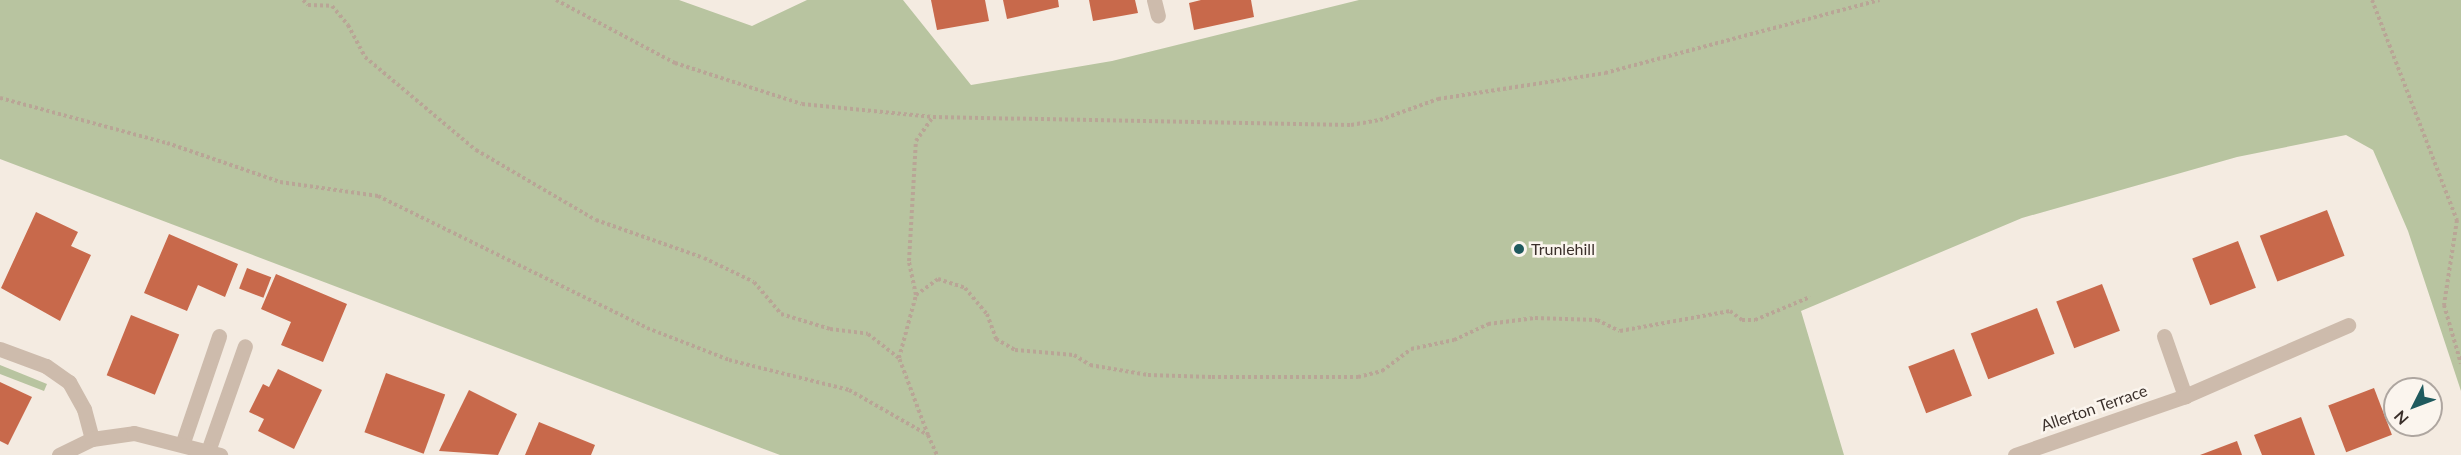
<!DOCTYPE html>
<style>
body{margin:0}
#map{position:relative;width:2461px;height:455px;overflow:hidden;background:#f4ebe1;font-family:Lato,sans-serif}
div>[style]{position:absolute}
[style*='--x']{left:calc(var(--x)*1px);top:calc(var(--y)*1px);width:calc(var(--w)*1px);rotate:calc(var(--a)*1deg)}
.green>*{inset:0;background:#b8c4a0}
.building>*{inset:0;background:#c8694b;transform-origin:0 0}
.path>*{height:4px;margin-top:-2px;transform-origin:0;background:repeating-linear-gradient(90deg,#b9a596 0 3px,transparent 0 6px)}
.minor>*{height:15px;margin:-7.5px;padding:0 7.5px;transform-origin:7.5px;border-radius:7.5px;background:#cdbbac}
.dots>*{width:16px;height:16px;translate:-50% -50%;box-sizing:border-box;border:3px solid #fbf5ee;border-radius:50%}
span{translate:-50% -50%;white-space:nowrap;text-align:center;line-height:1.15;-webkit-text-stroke:5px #fbf5ee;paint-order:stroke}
.poi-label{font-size:16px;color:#3b302b}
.left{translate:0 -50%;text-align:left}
.street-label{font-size:16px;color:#3b302b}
.north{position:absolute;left:2383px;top:377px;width:60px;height:60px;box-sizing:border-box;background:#fbf5ee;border:2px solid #aea6a0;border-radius:50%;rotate:228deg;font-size:16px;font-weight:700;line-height:24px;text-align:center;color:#3b302b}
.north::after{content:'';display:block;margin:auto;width:21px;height:27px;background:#1f5a5e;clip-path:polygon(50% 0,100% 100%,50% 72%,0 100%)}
</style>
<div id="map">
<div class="green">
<div style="clip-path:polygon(0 0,679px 0,752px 26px,807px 0,903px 0,971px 85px,1112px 61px,1359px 0,2461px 0,2461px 391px,2408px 231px,2373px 150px,2346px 135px,2237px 157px,2022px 218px,1801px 311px,1844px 455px,780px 455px,0 159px)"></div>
<div style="clip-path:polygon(0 365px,47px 384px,44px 391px,0 374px)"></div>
</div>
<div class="building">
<div style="clip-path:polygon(931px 0,985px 0,989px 21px,937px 30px)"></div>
<div style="clip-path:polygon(1003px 0,1058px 0,1059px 7px,1007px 19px)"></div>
<div style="clip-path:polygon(1089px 0,1135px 0,1138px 13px,1093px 21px)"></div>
<div style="clip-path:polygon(1201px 0,1251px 0,1254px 17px,1194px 30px,1189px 3px)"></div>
<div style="left:2327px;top:210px;width:49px;height:72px;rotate:69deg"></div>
<div style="clip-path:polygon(36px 212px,78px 232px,71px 246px,91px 255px,60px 321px,1px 288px)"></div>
<div style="clip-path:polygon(169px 234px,238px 264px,225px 297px,198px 285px,187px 311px,144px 293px)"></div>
<div style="left:2238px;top:241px;width:50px;height:49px;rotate:69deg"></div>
<div style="left:247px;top:268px;width:26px;height:22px;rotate:21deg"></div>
<div style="clip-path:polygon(276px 274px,347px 304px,323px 362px,281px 345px,291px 322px,261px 309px)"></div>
<div style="left:2102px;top:284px;width:50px;height:49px;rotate:69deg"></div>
<div style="left:2037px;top:308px;width:49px;height:71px;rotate:69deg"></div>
<div style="left:131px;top:315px;width:52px;height:65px;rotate:22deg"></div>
<div style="left:1954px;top:349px;width:50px;height:49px;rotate:69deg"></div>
<div style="clip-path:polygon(278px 369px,322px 390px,294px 449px,258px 431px,264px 419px,249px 412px,263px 384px,269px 387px)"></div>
<div style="left:386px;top:373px;width:63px;height:63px;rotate:20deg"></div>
<div style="clip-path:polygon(0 382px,32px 397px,8px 445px,0 441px)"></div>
<div style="left:2374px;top:388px;width:50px;height:49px;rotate:69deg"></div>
<div style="clip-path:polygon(469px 390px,517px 414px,498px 455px,439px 451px)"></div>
<div style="clip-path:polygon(2301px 417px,2315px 455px,2262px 455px,2254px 435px)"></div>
<div style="clip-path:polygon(539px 422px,595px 445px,591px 455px,525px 455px)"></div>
<div style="clip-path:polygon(2237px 441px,2242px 455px,2200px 455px)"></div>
</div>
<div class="path">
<div style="--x:303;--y:0;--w:7;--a:45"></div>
<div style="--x:308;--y:5;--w:24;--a:2"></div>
<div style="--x:332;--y:6;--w:25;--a:50"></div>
<div style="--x:348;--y:25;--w:36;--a:62"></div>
<div style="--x:365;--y:57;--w:145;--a:40"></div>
<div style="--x:476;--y:150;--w:139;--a:30.3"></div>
<div style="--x:596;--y:220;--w:114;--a:19.4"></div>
<div style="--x:704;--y:258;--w:55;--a:25.6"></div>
<div style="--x:754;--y:282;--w:42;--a:49.8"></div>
<div style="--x:781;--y:314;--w:51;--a:17"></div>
<div style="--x:830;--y:329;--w:38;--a:7"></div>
<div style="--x:868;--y:334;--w:39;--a:38"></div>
<div style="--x:899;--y:358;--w:65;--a:-74.9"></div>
<div style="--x:916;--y:295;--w:27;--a:-36"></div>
<div style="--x:938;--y:279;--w:28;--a:18"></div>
<div style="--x:965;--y:288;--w:34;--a:50"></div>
<div style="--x:987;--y:314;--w:27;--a:70"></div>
<div style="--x:996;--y:339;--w:22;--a:30"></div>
<div style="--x:1015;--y:350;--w:59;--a:4.8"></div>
<div style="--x:1074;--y:355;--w:19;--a:32"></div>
<div style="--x:1090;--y:365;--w:59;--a:9.8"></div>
<div style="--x:1148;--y:375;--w:64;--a:1.8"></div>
<div style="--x:1212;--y:377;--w:146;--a:0"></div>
<div style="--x:1358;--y:377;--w:25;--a:-14"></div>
<div style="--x:1382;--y:371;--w:36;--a:-37"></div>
<div style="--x:1411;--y:349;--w:44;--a:-11.8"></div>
<div style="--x:1454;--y:340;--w:38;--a:-25"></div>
<div style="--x:1488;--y:324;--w:47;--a:-7.3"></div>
<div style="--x:1535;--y:318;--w:62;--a:1.8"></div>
<div style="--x:1597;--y:320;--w:25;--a:26"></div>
<div style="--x:1620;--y:331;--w:112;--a:-10.3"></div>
<div style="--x:1730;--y:311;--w:15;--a:37"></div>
<div style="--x:1742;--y:320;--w:13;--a:0"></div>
<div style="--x:1755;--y:320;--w:60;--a:-22.7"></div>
<div style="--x:556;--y:0;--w:135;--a:27.9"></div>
<div style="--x:675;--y:63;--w:133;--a:17.9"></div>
<div style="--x:802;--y:104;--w:132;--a:5.7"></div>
<div style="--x:933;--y:117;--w:418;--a:1.1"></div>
<div style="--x:1351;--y:125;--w:29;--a:-10"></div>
<div style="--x:1380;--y:120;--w:62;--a:-19.9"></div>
<div style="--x:1438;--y:99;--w:169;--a:-8.8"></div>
<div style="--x:1605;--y:73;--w:284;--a:-14.9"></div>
<div style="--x:2372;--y:0;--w:236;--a:68.9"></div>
<div style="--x:2457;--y:220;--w:86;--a:98.7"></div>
<div style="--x:2444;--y:305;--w:61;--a:73.9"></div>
<div style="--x:0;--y:98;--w:173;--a:15.1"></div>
<div style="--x:167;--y:143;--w:120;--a:19"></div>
<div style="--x:280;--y:182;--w:99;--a:8.1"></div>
<div style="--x:378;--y:196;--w:300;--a:26.1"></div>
<div style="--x:647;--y:328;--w:88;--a:21.3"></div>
<div style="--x:729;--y:360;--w:124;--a:14"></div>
<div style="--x:849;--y:390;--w:91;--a:29.7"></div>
<div style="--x:928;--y:435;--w:82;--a:-110.6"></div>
<div style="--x:916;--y:295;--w:35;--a:-102"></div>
<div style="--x:909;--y:261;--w:120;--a:-86.7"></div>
<div style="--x:916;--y:141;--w:29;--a:-55"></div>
<div style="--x:928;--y:435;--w:22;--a:66"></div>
</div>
<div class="minor">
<div style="--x:1154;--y:0;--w:16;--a:76"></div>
<div style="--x:2164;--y:336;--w:64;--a:70.7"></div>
<div style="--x:0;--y:349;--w:49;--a:20.3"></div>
<div style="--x:46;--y:366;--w:28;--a:35"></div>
<div style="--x:69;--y:382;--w:31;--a:61"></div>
<div style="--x:84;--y:409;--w:31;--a:75"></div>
<div style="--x:183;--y:442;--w:112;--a:-71.2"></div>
<div style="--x:208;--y:451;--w:111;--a:-70.6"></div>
<div style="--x:59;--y:455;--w:37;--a:-26"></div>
<div style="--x:92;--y:439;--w:42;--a:-8.1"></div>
<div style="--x:134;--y:433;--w:89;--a:14.3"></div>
<div style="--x:2015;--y:455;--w:180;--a:-19.1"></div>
<div style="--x:2185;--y:396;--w:178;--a:-23.5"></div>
</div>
<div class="dots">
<div style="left:1519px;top:249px;background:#1f5a5e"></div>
</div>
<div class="poi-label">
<span class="left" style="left:1531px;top:249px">Trunlehill</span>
</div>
<div class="street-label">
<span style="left:2094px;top:408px;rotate:-19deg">Allerton Terrace</span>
</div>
<div class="north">N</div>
</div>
